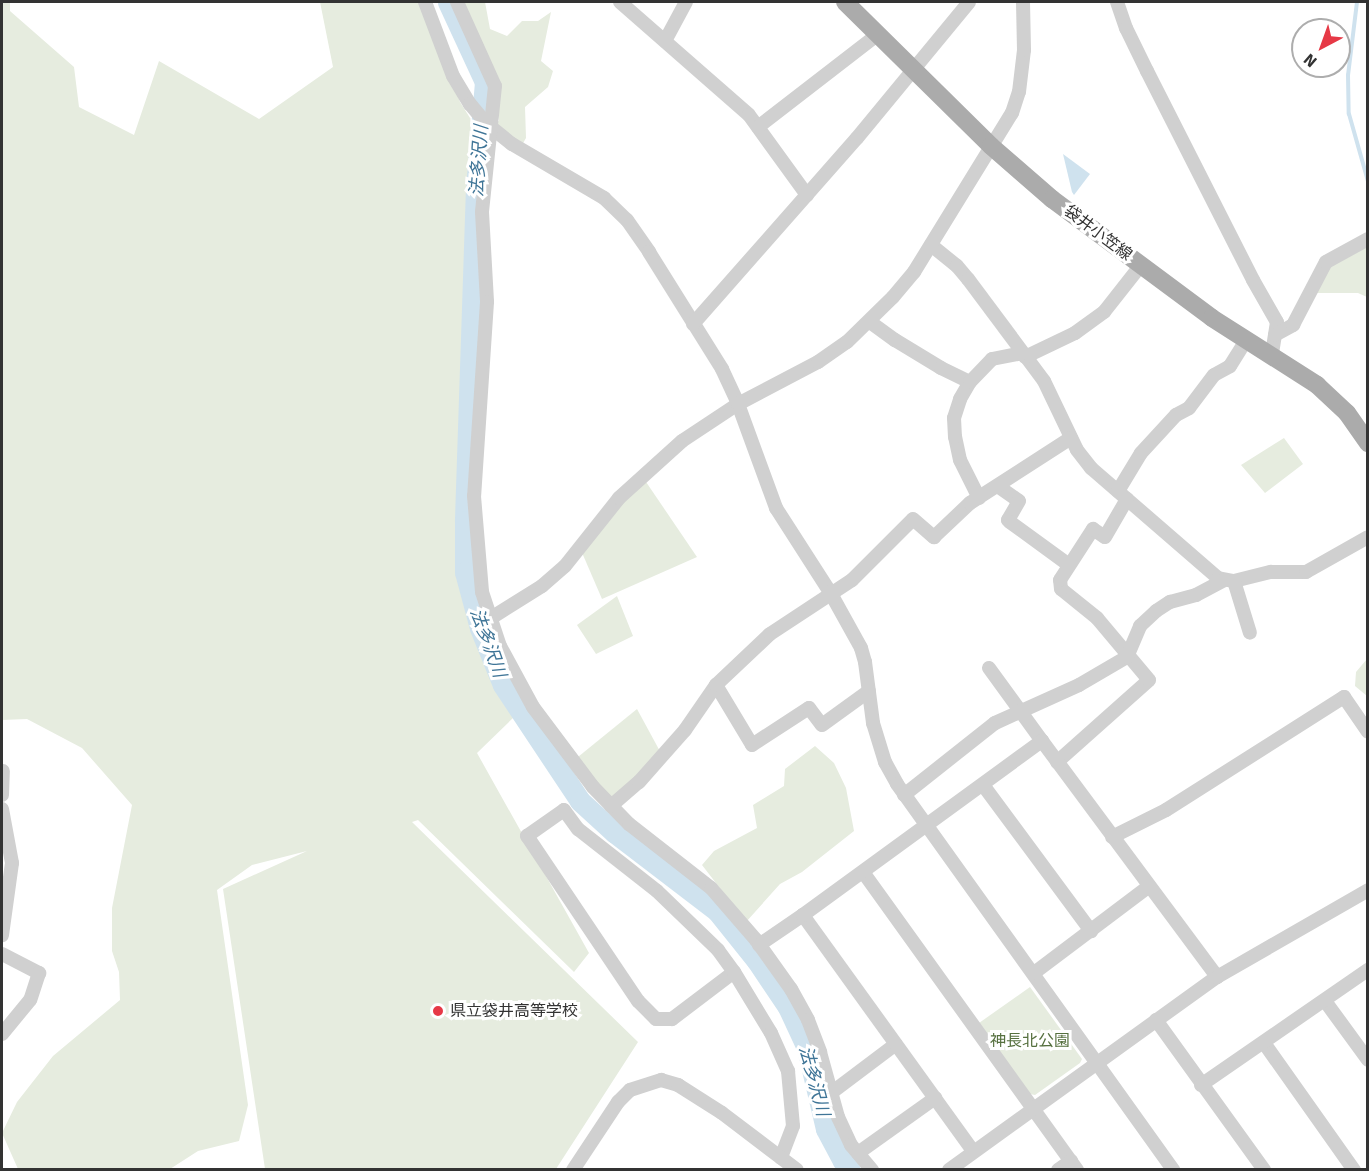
<!DOCTYPE html>
<meta charset="utf-8">
<style>
body{margin:0}
#map{position:relative;width:1369px;height:1171px;overflow:hidden;background:#fff;font-family:Signika,"Noto Sans JP",sans-serif}
div>[style]{position:absolute}
[style*='--x']{left:calc(var(--x)*1px);top:calc(var(--y)*1px);width:calc(var(--w)*1px);rotate:calc(var(--a)*1deg)}
.green>*{inset:0;background:#e6ecdf}
.water>*{inset:0;background:#cfe2ee}
.stream>*{height:4px;margin:-2px;padding:0 2px;transform-origin:2px;border-radius:2px;background:#cfe2ee}
.river>*{height:21px;margin:-10.5px;padding:0 10.5px;transform-origin:10.5px;border-radius:10.5px;background:#cfe2ee}
.minor>*{height:14px;margin:-7px;padding:0 7px;transform-origin:7px;border-radius:7px;background:#d0d0d0}
.major>*{height:18px;margin:-9px;padding:0 9px;transform-origin:9px;border-radius:9px;background:#ababab}
.dots>*{width:16px;height:16px;translate:-50% -50%;box-sizing:border-box;border:3px solid #fff;border-radius:50%}
span{translate:-50% -50%;white-space:nowrap;text-align:center;line-height:1.15;-webkit-text-stroke:6px #fff;paint-order:stroke}
.street-label{font-size:16px;color:#333}
.poi-label{font-size:16px;color:#333}
.left{translate:0 -50%;text-align:left}
.park-label{font-size:16px;color:#56703f}
.water-label{font-size:18px;color:#3f7597;font-style:italic}
.frame{position:absolute;inset:0;border:3px solid #333;pointer-events:none}
.north{position:absolute;left:1291px;top:18px;width:60px;height:60px;box-sizing:border-box;background:#fff;border:2px solid #adadad;border-radius:50%;rotate:221deg;font-size:16px;font-weight:700;line-height:24px;text-align:center;color:#333}
.north::after{content:'';display:block;margin:auto;width:21px;height:27px;background:#e63946;clip-path:polygon(50% 0,100% 100%,50% 72%,0 100%)}
</style>
<div id="map">
<div class="green">
<div style="clip-path:polygon(2px 2px,10px 2px,10px 11px,74px 67px,79px 107px,134px 135px,159px 61px,259px 119px,333px 67px,320px 2px,425px 2px,460px 102px,482px 137px,482px 209px,485px 228px,472px 524px,486px 629px,481px 640px,492px 677px,514px 717px,477px 753px,589px 953px,574px 972px,418px 820px,412px 822px,638px 1042px,556px 1169px,265px 1169px,223px 889px,307px 851px,252px 865px,217px 890px,248px 1105px,239px 1141px,198px 1151px,170px 1169px,18px 1169px,2px 1133px,17px 1102px,53px 1056px,120px 1000px,119px 972px,112px 951px,112px 908px,132px 805px,82px 748px,27px 719px,2px 720px)"></div>
<div style="clip-path:polygon(450px 2px,485px 2px,490px 29px,507px 36px,522px 21px,538px 21px,551px 12px,541px 61px,553px 71px,548px 87px,525px 107px,526px 138px,522px 145px,494px 123px,499px 121px,496px 101px)"></div>
<div style="clip-path:polygon(1367px 245px,1367px 297px,1358px 293px,1317px 293px,1331px 259px)"></div>
<div style="clip-path:polygon(1284px 438px,1303px 464px,1265px 493px,1241px 465px)"></div>
<div style="clip-path:polygon(642px 476px,697px 557px,602px 599px,580px 548px)"></div>
<div style="clip-path:polygon(617px 596px,633px 636px,596px 654px,577px 625px)"></div>
<div style="clip-path:polygon(1367px 659px,1367px 696px,1355px 686px,1356px 672px)"></div>
<div style="clip-path:polygon(637px 709px,662px 755px,611px 806px,573px 761px)"></div>
<div style="clip-path:polygon(815px 746px,834px 763px,846px 788px,854px 831px,802px 872px,780px 884px,746px 922px,702px 865px,714px 851px,757px 828px,753px 805px,784px 786px,785px 769px)"></div>
<div style="clip-path:polygon(1030px 987px,1082px 1059px,1080px 1063px,1035px 1095px,1030px 1094px,979px 1023px)"></div>
</div>
<div class="water">
<div style="clip-path:polygon(1063px 154px,1090px 174px,1074px 195px,1072px 192px)"></div>
</div>
<div class="stream">
<div style="--x:1357;--y:2;--w:74;--a:97"></div>
<div style="--x:1348;--y:75;--w:39;--a:89"></div>
<div style="--x:1349;--y:114;--w:70;--a:74.2"></div>
</div>
<div class="river">
<div style="--x:448;--y:2;--w:88;--a:65.2"></div>
<div style="--x:485;--y:82;--w:105;--a:94.9"></div>
<div style="--x:476;--y:187;--w:334;--a:91.9"></div>
<div style="--x:465;--y:521;--w:51;--a:90"></div>
<div style="--x:465;--y:572;--w:58;--a:75"></div>
<div style="--x:480;--y:628;--w:61;--a:68"></div>
<div style="--x:503;--y:685;--w:139;--a:56.4"></div>
<div style="--x:580;--y:801;--w:47;--a:42.4"></div>
<div style="--x:615;--y:833;--w:128;--a:37.4"></div>
<div style="--x:717;--y:911;--w:64;--a:51.3"></div>
<div style="--x:757;--y:961;--w:55;--a:56"></div>
<div style="--x:788;--y:1007;--w:45;--a:65.1"></div>
<div style="--x:807;--y:1048;--w:83;--a:76.8"></div>
<div style="--x:826;--y:1129;--w:36;--a:62"></div>
<div style="--x:843;--y:1161;--w:11;--a:52"></div>
</div>
<div class="minor">
<div style="--x:425;--y:2;--w:79;--a:69.3"></div>
<div style="--x:453;--y:76;--w:33;--a:59"></div>
<div style="--x:470;--y:104;--w:26;--a:50"></div>
<div style="--x:487;--y:124;--w:32;--a:39"></div>
<div style="--x:512;--y:144;--w:107;--a:30.4"></div>
<div style="--x:604;--y:198;--w:32;--a:44"></div>
<div style="--x:627;--y:220;--w:39;--a:55"></div>
<div style="--x:649;--y:252;--w:138;--a:58"></div>
<div style="--x:722;--y:369;--w:38;--a:65"></div>
<div style="--x:738;--y:404;--w:111;--a:69.9"></div>
<div style="--x:776;--y:508;--w:100;--a:57.3"></div>
<div style="--x:830;--y:592;--w:64;--a:61"></div>
<div style="--x:861;--y:648;--w:15;--a:74"></div>
<div style="--x:865;--y:662;--w:62;--a:82.5"></div>
<div style="--x:873;--y:723;--w:41;--a:72.9"></div>
<div style="--x:885;--y:762;--w:25;--a:61"></div>
<div style="--x:897;--y:784;--w:475;--a:54.4"></div>
<div style="--x:457;--y:2;--w:92;--a:65.7"></div>
<div style="--x:495;--y:86;--w:127;--a:95.9"></div>
<div style="--x:482;--y:212;--w:90;--a:86.8"></div>
<div style="--x:487;--y:302;--w:194;--a:93.8"></div>
<div style="--x:474;--y:496;--w:96;--a:85.2"></div>
<div style="--x:482;--y:592;--w:57;--a:71.6"></div>
<div style="--x:500;--y:646;--w:69;--a:61.6"></div>
<div style="--x:533;--y:707;--w:100;--a:53.1"></div>
<div style="--x:593;--y:787;--w:52;--a:45.8"></div>
<div style="--x:629;--y:824;--w:104;--a:38"></div>
<div style="--x:711;--y:888;--w:69;--a:49.1"></div>
<div style="--x:756;--y:940;--w:60;--a:54.5"></div>
<div style="--x:791;--y:989;--w:35;--a:61"></div>
<div style="--x:808;--y:1020;--w:34;--a:69"></div>
<div style="--x:820;--y:1052;--w:67;--a:74.5"></div>
<div style="--x:838;--y:1117;--w:31;--a:65"></div>
<div style="--x:851;--y:1145;--w:33;--a:50"></div>
<div style="--x:620;--y:2;--w:171;--a:41.2"></div>
<div style="--x:749;--y:115;--w:99;--a:54.1"></div>
<div style="--x:1117;--y:2;--w:28;--a:71"></div>
<div style="--x:1126;--y:28;--w:48;--a:64"></div>
<div style="--x:1147;--y:71;--w:234;--a:63.1"></div>
<div style="--x:1253;--y:280;--w:48;--a:60.3"></div>
<div style="--x:1277;--y:322;--w:32;--a:99"></div>
<div style="--x:665;--y:41;--w:44;--a:-61.7"></div>
<div style="--x:758;--y:127;--w:150;--a:-37.7"></div>
<div style="--x:931;--y:245;--w:33;--a:39"></div>
<div style="--x:957;--y:266;--w:17;--a:50"></div>
<div style="--x:968;--y:279;--w:127;--a:53.3"></div>
<div style="--x:1044;--y:381;--w:76;--a:64.4"></div>
<div style="--x:1077;--y:450;--w:23;--a:52"></div>
<div style="--x:1091;--y:468;--w:168;--a:40.9"></div>
<div style="--x:1218;--y:578;--w:16;--a:11"></div>
<div style="--x:1234;--y:581;--w:38;--a:-14"></div>
<div style="--x:1271;--y:572;--w:35;--a:0"></div>
<div style="--x:1306;--y:572;--w:71;--a:-29.4"></div>
<div style="--x:870;--y:322;--w:31;--a:36"></div>
<div style="--x:895;--y:340;--w:54;--a:31.3"></div>
<div style="--x:941;--y:368;--w:32;--a:26"></div>
<div style="--x:693;--y:324;--w:248;--a:-48.6"></div>
<div style="--x:857;--y:138;--w:176;--a:-50.5"></div>
<div style="--x:1275;--y:335;--w:21;--a:-29"></div>
<div style="--x:1293;--y:325;--w:71;--a:-62.4"></div>
<div style="--x:1326;--y:262;--w:48;--a:-28.7"></div>
<div style="--x:1025;--y:357;--w:55;--a:-25.6"></div>
<div style="--x:1075;--y:333;--w:36;--a:-36"></div>
<div style="--x:1104;--y:312;--w:60;--a:-51.8"></div>
<div style="--x:999;--y:487;--w:24;--a:35"></div>
<div style="--x:1019;--y:501;--w:22;--a:120"></div>
<div style="--x:1008;--y:520;--w:3;--a:45"></div>
<div style="--x:1010;--y:522;--w:73;--a:36.1"></div>
<div style="--x:1118;--y:491;--w:44;--a:-58.8"></div>
<div style="--x:1141;--y:453;--w:52;--a:-47.4"></div>
<div style="--x:1176;--y:415;--w:15;--a:-28"></div>
<div style="--x:1189;--y:408;--w:41;--a:-52.9"></div>
<div style="--x:1214;--y:375;--w:18;--a:-29"></div>
<div style="--x:1230;--y:366;--w:32;--a:-58"></div>
<div style="--x:979;--y:498;--w:42;--a:-116.6"></div>
<div style="--x:960;--y:460;--w:24;--a:-102"></div>
<div style="--x:955;--y:437;--w:19;--a:-93"></div>
<div style="--x:954;--y:418;--w:20;--a:-72"></div>
<div style="--x:960;--y:399;--w:20;--a:-60"></div>
<div style="--x:970;--y:382;--w:32;--a:-46"></div>
<div style="--x:992;--y:359;--w:31;--a:-11"></div>
<div style="--x:1234;--y:581;--w:54;--a:72.9"></div>
<div style="--x:491;--y:618;--w:60;--a:-32.1"></div>
<div style="--x:542;--y:586;--w:30;--a:-41"></div>
<div style="--x:565;--y:566;--w:87;--a:-51.5"></div>
<div style="--x:619;--y:498;--w:85;--a:-42.1"></div>
<div style="--x:682;--y:441;--w:67;--a:-33.5"></div>
<div style="--x:738;--y:404;--w:90;--a:-27.7"></div>
<div style="--x:818;--y:362;--w:35;--a:-35"></div>
<div style="--x:847;--y:342;--w:64;--a:-44.4"></div>
<div style="--x:893;--y:297;--w:33;--a:-50"></div>
<div style="--x:914;--y:272;--w:187;--a:-58.4"></div>
<div style="--x:1012;--y:113;--w:22;--a:-72"></div>
<div style="--x:1019;--y:92;--w:42;--a:-83.2"></div>
<div style="--x:1024;--y:50;--w:48;--a:-91.2"></div>
<div style="--x:989;--y:668;--w:90;--a:54"></div>
<div style="--x:716;--y:685;--w:70;--a:59"></div>
<div style="--x:752;--y:745;--w:68;--a:-33"></div>
<div style="--x:809;--y:708;--w:21;--a:53"></div>
<div style="--x:822;--y:725;--w:58;--a:-35.9"></div>
<div style="--x:1057;--y:762;--w:123;--a:-41.7"></div>
<div style="--x:1149;--y:680;--w:81;--a:-130"></div>
<div style="--x:1097;--y:618;--w:46;--a:-141.1"></div>
<div style="--x:1061;--y:589;--w:9;--a:-96"></div>
<div style="--x:1060;--y:580;--w:61;--a:-57.1"></div>
<div style="--x:1093;--y:529;--w:14;--a:34"></div>
<div style="--x:1105;--y:537;--w:44;--a:-59.9"></div>
<div style="--x:983;--y:785;--w:182;--a:53.5"></div>
<div style="--x:2;--y:795;--w:24;--a:-88"></div>
<div style="--x:904;--y:795;--w:116;--a:-38.4"></div>
<div style="--x:995;--y:723;--w:92;--a:-24.3"></div>
<div style="--x:1079;--y:685;--w:56;--a:-30.3"></div>
<div style="--x:1127;--y:657;--w:34;--a:-67"></div>
<div style="--x:1140;--y:626;--w:22;--a:-43"></div>
<div style="--x:1156;--y:611;--w:17;--a:-33"></div>
<div style="--x:1170;--y:602;--w:27;--a:-15"></div>
<div style="--x:1196;--y:595;--w:32;--a:-28"></div>
<div style="--x:611;--y:806;--w:37;--a:-41"></div>
<div style="--x:639;--y:782;--w:69;--a:-48.5"></div>
<div style="--x:685;--y:730;--w:55;--a:-55.4"></div>
<div style="--x:716;--y:685;--w:74;--a:-43.4"></div>
<div style="--x:770;--y:634;--w:98;--a:-33.4"></div>
<div style="--x:852;--y:580;--w:86;--a:-45"></div>
<div style="--x:913;--y:519;--w:28;--a:41"></div>
<div style="--x:934;--y:537;--w:50;--a:-43.4"></div>
<div style="--x:970;--y:503;--w:120;--a:-32.8"></div>
<div style="--x:2;--y:809;--w:55;--a:79.5"></div>
<div style="--x:12;--y:863;--w:73;--a:97.9"></div>
<div style="--x:1112;--y:837;--w:60;--a:-26.6"></div>
<div style="--x:1166;--y:810;--w:211;--a:-32.4"></div>
<div style="--x:1344;--y:697;--w:42;--a:55.6"></div>
<div style="--x:863;--y:872;--w:367;--a:54.3"></div>
<div style="--x:759;--y:945;--w:53;--a:-34.3"></div>
<div style="--x:2;--y:954;--w:42;--a:27.2"></div>
<div style="--x:39;--y:973;--w:28;--a:108"></div>
<div style="--x:30;--y:1000;--w:44;--a:129.5"></div>
<div style="--x:734;--y:972;--w:78;--a:142.8"></div>
<div style="--x:672;--y:1019;--w:16;--a:180"></div>
<div style="--x:656;--y:1019;--w:25;--a:-135"></div>
<div style="--x:638;--y:1001;--w:199;--a:-123.9"></div>
<div style="--x:527;--y:836;--w:45;--a:-35.1"></div>
<div style="--x:564;--y:810;--w:24;--a:54"></div>
<div style="--x:578;--y:829;--w:100;--a:38.1"></div>
<div style="--x:657;--y:891;--w:85;--a:44"></div>
<div style="--x:718;--y:950;--w:27;--a:54"></div>
<div style="--x:734;--y:972;--w:71;--a:58.8"></div>
<div style="--x:771;--y:1033;--w:42;--a:65.9"></div>
<div style="--x:788;--y:1071;--w:55;--a:84.8"></div>
<div style="--x:793;--y:1126;--w:34;--a:111"></div>
<div style="--x:1034;--y:973;--w:143;--a:-37"></div>
<div style="--x:1325;--y:1001;--w:73;--a:53.9"></div>
<div style="--x:1156;--y:1020;--w:185;--a:54.2"></div>
<div style="--x:1264;--y:1043;--w:156;--a:54.7"></div>
<div style="--x:1201;--y:1085;--w:203;--a:-34.6"></div>
<div style="--x:831;--y:1093;--w:81;--a:-37"></div>
<div style="--x:973;--y:1151;--w:291;--a:-125.8"></div>
<div style="--x:803;--y:915;--w:296;--a:-36.1"></div>
<div style="--x:1042;--y:741;--w:294;--a:53.4"></div>
<div style="--x:858;--y:1153;--w:95;--a:-35.5"></div>
<div style="--x:573;--y:1170;--w:82;--a:-56.5"></div>
<div style="--x:618;--y:1102;--w:17;--a:-45"></div>
<div style="--x:630;--y:1090;--w:33;--a:-18"></div>
<div style="--x:661;--y:1080;--w:18;--a:16"></div>
<div style="--x:678;--y:1085;--w:52;--a:32.5"></div>
<div style="--x:722;--y:1113;--w:94;--a:37.2"></div>
<div style="--x:949;--y:1170;--w:330;--a:-35.8"></div>
<div style="--x:1217;--y:977;--w:174;--a:-29.9"></div>
<div style="--x:1058;--y:1170;--w:16;--a:-35"></div>
</div>
<div class="major">
<div style="--x:845;--y:2;--w:205;--a:44.6"></div>
<div style="--x:991;--y:146;--w:81;--a:41"></div>
<div style="--x:1052;--y:199;--w:199;--a:36.6"></div>
<div style="--x:1212;--y:318;--w:125;--a:32.5"></div>
<div style="--x:1317;--y:385;--w:41;--a:43"></div>
<div style="--x:1347;--y:413;--w:37;--a:55"></div>
</div>
<div class="dots">
<div style="left:438px;top:1011px;background:#e63946"></div>
</div>
<div class="street-label">
<span style="left:1098px;top:233px;rotate:37deg">袋井小笠線</span>
</div>
<div class="poi-label">
<span class="left" style="left:450px;top:1011px">県立袋井高等学校</span>
</div>
<div class="park-label">
<span style="left:1030px;top:1041px">神長北公園</span>
</div>
<div class="water-label">
<span style="left:479px;top:161px;rotate:-86deg">法多沢川</span>
<span style="left:488px;top:643px;rotate:70deg">法多沢川</span>
<span style="left:814px;top:1081px;rotate:75deg">法多沢川</span>
</div>
<div class="frame"></div>
<div class="north">N</div>
</div>
